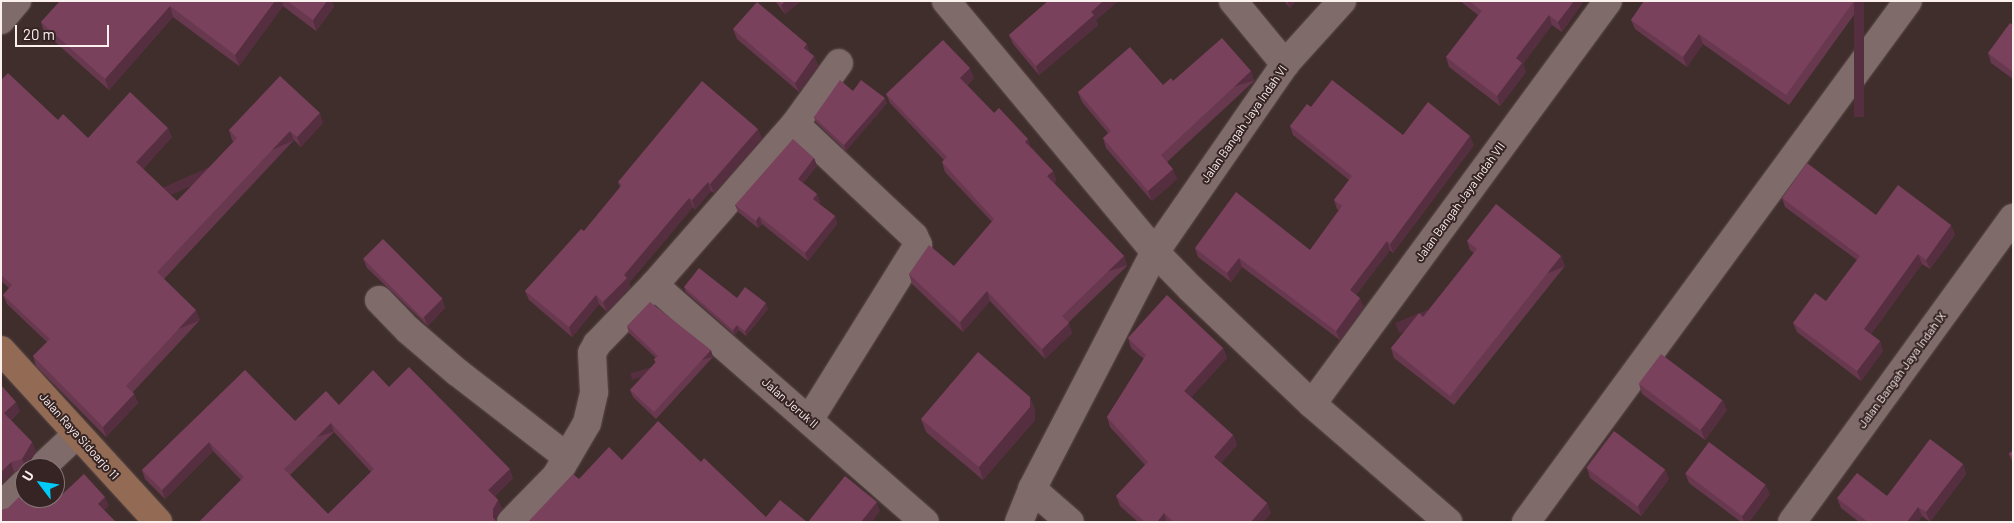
<!DOCTYPE html>
<style>
body{margin:0}
#map{position:relative;width:2014px;height:523px;overflow:hidden;background:#402e2d;font-family:Barlow,sans-serif}
div>[style]{position:absolute}
[style*='--x']{left:calc(var(--x)*1px);top:calc(var(--y)*1px);width:calc(var(--w)*1px);rotate:calc(var(--a)*1deg)}
.roads{filter:drop-shadow(0 0 1px #594a49) drop-shadow(0 0 1px #594a49)}
.street>*{height:28px;margin:-14px;padding:0 14px;transform-origin:14px;border-radius:14px;background:#7f6b69}
.secondary>*{height:28px;margin:-14px;padding:0 14px;transform-origin:14px;border-radius:14px;background:#936b54}
.wall>*{inset:0;background:#68384f}
.shaded-wall>*{inset:0;background:#552e40;transform-origin:0 0}
.building>*{inset:0;background:#79415c;transform-origin:0 0}
span{translate:-50% -50%;white-space:nowrap;text-align:center;line-height:1.15;-webkit-text-stroke:4px #352423;paint-order:stroke}
.street-label{font-size:12px;color:#fcf0ef}
.frame{position:absolute;inset:0;border:2px solid #fcf0ef;pointer-events:none}
.north{position:absolute;left:15px;top:458px;width:50px;height:50px;box-sizing:border-box;background:#352423;border:1px solid #857675;border-radius:50%;rotate:301deg;font-size:14px;font-weight:700;line-height:20px;text-align:center;color:#fcf0ef}
.north::after{content:'';display:block;margin:auto;width:18px;height:22px;background:#01cbf9;clip-path:polygon(50% 0,100% 100%,50% 72%,0 100%)}
.scale{position:absolute;left:15px;top:25px;width:94px;height:22px;box-sizing:border-box;border:2px solid #fcf0ef;border-top:0;padding-left:6px;font-size:15px;line-height:18px;white-space:nowrap;color:#fcf0ef;-webkit-text-stroke:4px #352423;paint-order:stroke}
</style>
<div id="map">
<div class="roads">
<div class="street">
<div style="--x:946;--y:1;--w:327;--a:50.2"></div>
<div style="--x:1155;--y:252;--w:50;--a:45.8"></div>
<div style="--x:1190;--y:288;--w:168;--a:43.6"></div>
<div style="--x:1312;--y:404;--w:180;--a:40.9"></div>
<div style="--x:1233;--y:1;--w:82;--a:50.5"></div>
<div style="--x:1;--y:20;--w:25;--a:-50"></div>
<div style="--x:795;--y:124;--w:163;--a:43.3"></div>
<div style="--x:914;--y:236;--w:10;--a:66"></div>
<div style="--x:918;--y:245;--w:206;--a:121.9"></div>
<div style="--x:654;--y:285;--w:360;--a:41.2"></div>
<div style="--x:379;--y:300;--w:42;--a:46"></div>
<div style="--x:408;--y:330;--w:65;--a:40.6"></div>
<div style="--x:457;--y:372;--w:139;--a:37.7"></div>
<div style="--x:1312;--y:404;--w:500;--a:-53.7"></div>
<div style="--x:41;--y:468;--w:48;--a:-43.3"></div>
<div style="--x:1032;--y:489;--w:50;--a:41"></div>
<div style="--x:1;--y:506;--w:33;--a:-44"></div>
<div style="--x:511;--y:522;--w:64;--a:-45.6"></div>
<div style="--x:556;--y:476;--w:61;--a:-59.7"></div>
<div style="--x:587;--y:423;--w:32;--a:-77"></div>
<div style="--x:594;--y:392;--w:39;--a:-93"></div>
<div style="--x:592;--y:353;--w:10;--a:-61"></div>
<div style="--x:597;--y:344;--w:82;--a:-46"></div>
<div style="--x:654;--y:285;--w:214;--a:-48.8"></div>
<div style="--x:795;--y:124;--w:75;--a:-54.2"></div>
<div style="--x:1019;--y:522;--w:35;--a:-68"></div>
<div style="--x:1032;--y:489;--w:267;--a:-62.6"></div>
<div style="--x:1155;--y:252;--w:229;--a:-55.3"></div>
<div style="--x:1285;--y:64;--w:85;--a:-47.9"></div>
<div style="--x:1526;--y:522;--w:646;--a:-53.75"></div>
<div style="--x:1792;--y:522;--w:376;--a:-54"></div>
</div>
<div class="secondary">
<div style="--x:1;--y:350;--w:233;--a:47.6"></div>
</div>
</div>
<div class="wall">
<div style="clip-path:polygon(60px 1px,332px 1px,334px 7px,316px 31px,283px 6px,239px 66px,173px 17px,109px 90px,44px 32px,41px 22px)"></div>
<div style="clip-path:polygon(775px 1px,801px 1px,785px 14px)"></div>
<div style="clip-path:polygon(1048px 1px,1118px 1px,1096px 20px,1098px 25px,1039px 75px,1013px 44px,1009px 35px)"></div>
<div style="clip-path:polygon(1284px 1px,1296px 1px,1290px 8px)"></div>
<div style="clip-path:polygon(1460px 1px,1584px 1px,1562px 32px,1552px 25px,1523px 64px,1526px 72px,1500px 106px,1449px 67px,1446px 57px,1478px 15px)"></div>
<div style="clip-path:polygon(1644px 1px,1864px 1px,1789px 105px,1703px 44px,1687px 67px,1635px 29px,1631px 20px)"></div>
<div style="clip-path:polygon(2013px 25px,2013px 79px,1991px 63px,1988px 53px)"></div>
<div style="clip-path:polygon(733px 29px,814px 56px,818px 66px,799px 92px,737px 39px)"></div>
<div style="clip-path:polygon(1251px 71px,1254px 81px,1167px 162px,1177px 179px,1152px 201px,1106px 148px,1103px 138px,1108px 133px,1082px 102px,1078px 92px,1163px 85px,1173px 81px)"></div>
<div style="clip-path:polygon(974px 78px,967px 85px,994px 113px,1032px 148px,1053px 171px,1056px 180px,1054px 183px,1124px 256px,1127px 266px,1068px 323px,1072px 333px,1045px 359px,990px 301px,963px 332px,912px 284px,909px 274px,954px 266px,992px 222px,945px 172px,942px 162px,944px 160px,890px 103px,886px 94px)"></div>
<div style="clip-path:polygon(1px 80px,58px 120px,88px 138px,172px 137px,143px 169px,177px 201px,234px 142px,232px 140px,229px 130px,323px 123px,301px 147px,294px 140px,164px 279px,200px 320px,133px 392px,134px 394px,138px 403px,106px 437px,36px 366px,33px 356px,47px 342px,7px 304px,3px 295px,9px 288px,1px 281px)"></div>
<div style="clip-path:polygon(853px 91px,887px 103px,846px 151px,816px 122px,814px 117px)"></div>
<div style="clip-path:polygon(1311px 107px,1403px 135px,1474px 145px,1393px 253px,1390px 250px,1356px 295px,1364px 307px,1340px 340px,1242px 267px,1231px 282px,1198px 257px,1195px 248px,1310px 250px,1339px 210px,1337px 209px,1334px 200px,1349px 180px,1293px 135px,1290px 126px)"></div>
<div style="clip-path:polygon(758px 129px,762px 139px,714px 193px,711px 191px,695px 210px,693px 207px,629px 283px,630px 287px,607px 312px,599px 304px,572px 337px,529px 300px,525px 291px,584px 231px,620px 187px,618px 182px)"></div>
<div style="clip-path:polygon(814px 158px,817px 166px,803px 183px,817px 194px,820px 202px,818px 203px,835px 216px,837px 224px,808px 261px,762px 224px,758px 228px,738px 212px,735px 205px)"></div>
<div style="clip-path:polygon(1782px 198px,1876px 215px,1951px 225px,1955px 235px,1930px 269px,1922px 264px,1871px 334px,1880px 341px,1883px 351px,1861px 381px,1797px 332px,1793px 323px,1826px 301px,1857px 260px,1785px 207px)"></div>
<div style="clip-path:polygon(1467px 241px,1561px 256px,1565px 266px,1454px 405px,1394px 358px,1391px 348px,1423px 317px,1474px 253px,1470px 250px)"></div>
<div style="clip-path:polygon(363px 258px,442px 299px,445px 308px,428px 326px,367px 268px)"></div>
<div style="clip-path:polygon(684px 287px,737px 298px,768px 309px,746px 336px,739px 330px,735px 335px,686px 292px)"></div>
<div style="clip-path:polygon(627px 326px,713px 357px,656px 419px,633px 397px,630px 390px,655px 363px,654px 359px,656px 358px,629px 333px)"></div>
<div style="clip-path:polygon(1128px 338px,1223px 348px,1227px 358px,1191px 397px,1233px 435px,1237px 445px,1221px 463px,1267px 503px,1271px 513px,1263px 522px,1138px 522px,1120px 506px,1116px 496px,1145px 465px,1110px 427px,1107px 417px,1144px 359px,1131px 348px)"></div>
<div style="clip-path:polygon(evenodd,245px 370px,295px 421px,389px 387px,513px 478px,495px 496px,498px 500px,502px 509px,496px 518px,496px 521px,199px 522px,241px 480px,213px 451px,165px 499px,145px 479px,142px 470px,245px 370px,334px 432px,371px 472px,328px 514px,290px 475px,334px 432px)"></div>
<div style="clip-path:polygon(1639px 384px,1727px 410px,1705px 440px,1642px 394px)"></div>
<div style="clip-path:polygon(1px 385px,20px 411px,11px 420px,32px 442px,36px 452px,26px 468px,14px 472px,1px 484px)"></div>
<div style="clip-path:polygon(1030px 397px,1035px 410px,1035px 420px,983px 480px,926px 432px,921px 419px)"></div>
<div style="clip-path:polygon(2013px 450px,2013px 464px,2009px 454px)"></div>
<div style="clip-path:polygon(1963px 464px,1966px 474px,1930px 522px,1922px 516px,1918px 522px,1859px 522px,1841px 508px,1837px 498px,1887px 496px)"></div>
<div style="clip-path:polygon(1587px 468px,1669px 479px,1641px 516px,1590px 478px)"></div>
<div style="clip-path:polygon(1685px 473px,1770px 494px,1749px 522px,1741px 522px,1689px 483px)"></div>
</div>
<div class="shaded-wall">
<div style="clip-path:polygon(275px 1px,282px 1px,283px 6px,239px 66px,235px 55px)"></div>
<div style="clip-path:polygon(327px 1px,332px 1px,334px 7px,316px 31px,313px 20px)"></div>
<div style="clip-path:polygon(785px 1px,801px 1px,785px 14px,781px 5px)"></div>
<div style="clip-path:polygon(1103px 1px,1118px 1px,1096px 20px,1098px 25px,1039px 75px,1036px 66px,1091px 12px)"></div>
<div style="clip-path:polygon(1287px 1px,1296px 1px,1290px 8px)"></div>
<div style="clip-path:polygon(1574px 1px,1584px 1px,1562px 32px,1558px 22px)"></div>
<div style="left:1854px;top:1px;width:10px;height:116px"></div>
<div style="clip-path:polygon(170px 6px,173px 17px,109px 90px,105px 79px)"></div>
<div style="clip-path:polygon(1549px 15px,1552px 25px,1523px 64px,1526px 72px,1500px 106px,1497px 96px,1516px 58px)"></div>
<div style="clip-path:polygon(1699px 34px,1703px 44px,1687px 67px,1683px 57px)"></div>
<div style="clip-path:polygon(807px 44px,810px 54px,804px 48px)"></div>
<div style="clip-path:polygon(814px 56px,818px 66px,799px 92px,795px 83px)"></div>
<div style="clip-path:polygon(970px 68px,974px 78px,964px 87px,960px 78px)"></div>
<div style="left:1251px;top:71px;width:10px;height:123px;rotate:73deg"></div>
<div style="clip-path:polygon(885px 98px,887px 103px,846px 151px,844px 145px)"></div>
<div style="clip-path:polygon(320px 113px,323px 123px,301px 147px,297px 137px)"></div>
<div style="clip-path:polygon(168px 128px,172px 137px,140px 172px,136px 162px)"></div>
<div style="clip-path:polygon(758px 129px,762px 139px,714px 193px,710px 184px)"></div>
<div style="left:290px;top:131px;width:10px;height:194px;rotate:66deg"></div>
<div style="clip-path:polygon(1470px 136px,1474px 145px,1393px 253px,1390px 244px)"></div>
<div style="clip-path:polygon(1028px 139px,1032px 149px,1025px 142px)"></div>
<div style="clip-path:polygon(814px 158px,817px 166px,801px 186px,798px 179px)"></div>
<div style="clip-path:polygon(1173px 169px,1177px 179px,1152px 201px,1148px 191px)"></div>
<div style="clip-path:polygon(1053px 171px,1056px 180px,1051px 185px,1047px 176px)"></div>
<div style="clip-path:polygon(708px 182px,711px 191px,695px 210px,692px 200px)"></div>
<div style="clip-path:polygon(817px 194px,820px 202px,815px 207px,813px 199px)"></div>
<div style="clip-path:polygon(689px 198px,693px 207px,629px 283px,630px 287px,607px 312px,603px 302px,624px 275px)"></div>
<div style="clip-path:polygon(759px 216px,762px 224px,758px 228px,756px 221px)"></div>
<div style="clip-path:polygon(835px 216px,837px 224px,808px 261px,805px 253px)"></div>
<div style="clip-path:polygon(1951px 225px,1955px 235px,1930px 269px,1926px 260px)"></div>
<div style="clip-path:polygon(1387px 241px,1390px 250px,1353px 299px,1350px 290px)"></div>
<div style="clip-path:polygon(1918px 254px,1922px 264px,1867px 339px,1864px 329px)"></div>
<div style="left:1124px;top:256px;width:10px;height:86px;rotate:73deg"></div>
<div style="left:1561px;top:256px;width:11px;height:179px;rotate:68deg"></div>
<div style="clip-path:polygon(1239px 258px,1242px 267px,1231px 282px,1227px 273px)"></div>
<div style="clip-path:polygon(987px 291px,990px 301px,963px 332px,960px 322px)"></div>
<div style="clip-path:polygon(596px 295px,599px 304px,572px 337px,569px 327px)"></div>
<div style="clip-path:polygon(1360px 298px,1364px 307px,1340px 340px,1336px 331px)"></div>
<div style="clip-path:polygon(442px 299px,445px 308px,428px 326px,424px 317px)"></div>
<div style="clip-path:polygon(766px 303px,768px 309px,746px 336px,745px 331px)"></div>
<div style="left:196px;top:310px;width:11px;height:103px;rotate:68deg"></div>
<div style="clip-path:polygon(1069px 323px,1072px 333px,1045px 359px,1042px 349px)"></div>
<div style="clip-path:polygon(737px 325px,739px 330px,735px 335px,733px 330px)"></div>
<div style="clip-path:polygon(1880px 341px,1883px 351px,1861px 381px,1857px 371px)"></div>
<div style="clip-path:polygon(1223px 348px,1227px 358px,1188px 401px,1184px 391px)"></div>
<div style="left:711px;top:350px;width:7px;height:84px;rotate:74deg"></div>
<div style="clip-path:polygon(134px 394px,138px 403px,106px 437px,103px 427px)"></div>
<div style="clip-path:polygon(1030px 397px,1035px 410px,1035px 420px,983px 480px,979px 467px)"></div>
<div style="clip-path:polygon(1723px 400px,1727px 410px,1705px 440px,1701px 430px)"></div>
<div style="clip-path:polygon(16px 402px,20px 411px,8px 422px,4px 413px)"></div>
<div style="left:331px;top:423px;width:9px;height:66px;rotate:72deg"></div>
<div style="clip-path:polygon(1233px 435px,1237px 445px,1218px 467px,1214px 457px)"></div>
<div style="clip-path:polygon(32px 442px,36px 452px,26px 468px,22px 459px)"></div>
<div style="clip-path:polygon(209px 442px,213px 451px,165px 499px,162px 490px)"></div>
<div style="clip-path:polygon(11px 462px,14px 472px,1px 484px,1px 472px)"></div>
<div style="clip-path:polygon(1963px 464px,1966px 474px,1930px 522px,1926px 512px)"></div>
<div style="clip-path:polygon(510px 469px,513px 478px,492px 499px,488px 490px)"></div>
<div style="clip-path:polygon(1665px 469px,1669px 479px,1641px 516px,1638px 506px)"></div>
<div style="clip-path:polygon(1766px 485px,1770px 494px,1749px 522px,1744px 522px,1742px 516px)"></div>
<div style="clip-path:polygon(105px 497px,109px 506px,101px 513px,98px 504px)"></div>
<div style="clip-path:polygon(498px 500px,502px 509px,496px 518px,496px 522px,493px 518px,493px 509px)"></div>
<div style="clip-path:polygon(877px 502px,880px 511px,872px 522px,861px 522px)"></div>
<div style="clip-path:polygon(1267px 503px,1271px 513px,1263px 522px,1251px 522px)"></div>
<div style="clip-path:polygon(1918px 507px,1922px 516px,1918px 522px,1907px 522px)"></div>
<div style="clip-path:polygon(1164px 513px,1167px 522px,1157px 522px)"></div>
</div>
<div class="building">
<div style="clip-path:polygon(60px 1px,275px 1px,235px 55px,170px 6px,105px 79px,41px 22px)"></div>
<div style="clip-path:polygon(287px 1px,327px 1px,313px 20px)"></div>
<div style="clip-path:polygon(779px 1px,785px 1px,781px 5px)"></div>
<div style="clip-path:polygon(1048px 1px,1103px 1px,1091px 12px,1094px 15px,1036px 66px,1009px 35px)"></div>
<div style="clip-path:polygon(1469px 1px,1574px 1px,1558px 22px,1549px 15px,1516px 58px,1522px 63px,1497px 96px,1446px 57px,1482px 11px)"></div>
<div style="clip-path:polygon(1644px 1px,1854px 1px,1786px 95px,1699px 34px,1683px 57px,1631px 20px)"></div>
<div style="clip-path:polygon(757px 2px,807px 44px,804px 48px,814px 56px,795px 83px,733px 29px)"></div>
<div style="clip-path:polygon(2010px 23px,2013px 25px,2013px 72px,1988px 53px)"></div>
<div style="clip-path:polygon(1222px 38px,1251px 71px,1161px 155px,1173px 169px,1148px 191px,1103px 138px,1111px 131px,1078px 92px,1130px 47px,1163px 85px,1171px 78px,1173px 81px)"></div>
<div style="clip-path:polygon(943px 40px,970px 68px,960px 78px,994px 113px,999px 108px,1028px 139px,1025px 142px,1053px 171px,1047px 176px,1124px 256px,1062px 316px,1069px 323px,1042px 349px,987px 291px,960px 322px,909px 274px,929px 245px,954px 266px,994px 219px,942px 162px,947px 157px,886px 94px)"></div>
<div style="clip-path:polygon(8px 73px,58px 120px,63px 114px,88px 138px,130px 92px,168px 128px,136px 162px,177px 201px,237px 138px,229px 130px,280px 76px,320px 113px,297px 137px,290px 131px,157px 272px,196px 310px,126px 386px,134px 394px,103px 427px,33px 356px,50px 339px,3px 295px,12px 285px,1px 275px,1px 80px)"></div>
<div style="clip-path:polygon(840px 80px,853px 91px,861px 80px,885px 98px,844px 145px,814px 117px)"></div>
<div style="clip-path:polygon(1332px 80px,1403px 135px,1428px 102px,1470px 136px,1390px 244px,1387px 241px,1350px 290px,1360px 298px,1336px 331px,1239px 258px,1227px 273px,1195px 248px,1236px 192px,1310px 250px,1342px 206px,1334px 200px,1352px 176px,1290px 126px,1307px 104px,1311px 107px)"></div>
<div style="clip-path:polygon(702px 81px,758px 129px,710px 184px,708px 182px,692px 200px,689px 198px,624px 275px,627px 278px,603px 302px,596px 295px,569px 327px,525px 291px,581px 229px,584px 231px,622px 185px,618px 182px)"></div>
<div style="clip-path:polygon(793px 139px,814px 158px,798px 179px,817px 194px,813px 199px,835px 216px,805px 253px,759px 216px,756px 221px,735px 205px)"></div>
<div style="clip-path:polygon(1807px 163px,1876px 215px,1898px 185px,1951px 225px,1926px 260px,1918px 254px,1864px 329px,1880px 341px,1857px 371px,1793px 323px,1815px 293px,1826px 301px,1860px 256px,1782px 198px)"></div>
<div style="clip-path:polygon(1496px 204px,1561px 256px,1450px 396px,1391px 348px,1419px 313px,1423px 317px,1477px 249px,1467px 241px)"></div>
<div style="left:383px;top:239px;width:84px;height:28px;rotate:45deg"></div>
<div style="clip-path:polygon(699px 268px,737px 298px,745px 287px,766px 303px,745px 331px,737px 325px,733px 330px,684px 287px)"></div>
<div style="clip-path:polygon(1167px 295px,1223px 348px,1184px 391px,1233px 435px,1214px 457px,1267px 503px,1251px 522px,1174px 522px,1164px 513px,1157px 522px,1145px 522px,1116px 496px,1148px 462px,1107px 417px,1146px 355px,1128px 338px)"></div>
<div style="clip-path:polygon(650px 302px,711px 350px,654px 412px,630px 390px,656px 362px,654px 359px,658px 356px,627px 326px)"></div>
<div style="clip-path:polygon(978px 352px,1030px 397px,1030px 407px,979px 467px,921px 419px)"></div>
<div style="left:1661px;top:354px;width:77px;height:37px;rotate:37deg"></div>
<div style="clip-path:polygon(evenodd,409px 367px,510px 469px,488px 490px,498px 500px,493px 509px,493px 518px,497px 522px,199px 522px,244px 477px,209px 442px,162px 490px,142px 470px,245px 370px,295px 421px,326px 391px,339px 405px,373px 370px,389px 387px,409px 367px,331px 423px,374px 469px,328px 514px,284px 469px,331px 423px)"></div>
<div style="clip-path:polygon(1px 385px,16px 402px,4px 413px,32px 442px,22px 459px,11px 462px,1px 472px)"></div>
<div style="clip-path:polygon(658px 421px,701px 462px,704px 458px,766px 517px,780px 500px,807px 522px,528px 522px,573px 474px,579px 479px,609px 447px,622px 460px)"></div>
<div style="left:1614px;top:431px;width:64px;height:46px;rotate:37deg"></div>
<div style="clip-path:polygon(1930px 439px,1963px 464px,1926px 512px,1918px 507px,1907px 522px,1868px 522px,1837px 498px,1857px 473px,1887px 496px)"></div>
<div style="left:1709px;top:442px;width:71px;height:39px;rotate:37deg"></div>
<div style="clip-path:polygon(2013px 450px,2013px 457px,2009px 454px)"></div>
<div style="clip-path:polygon(84px 474px,105px 497px,98px 504px,116px 522px,1px 522px,1px 510px,8px 508px,25px 491px,25px 498px,53px 498px,55px 501px)"></div>
<div style="clip-path:polygon(845px 476px,877px 502px,861px 522px,808px 522px)"></div>
</div>
<div class="street-label">
<span style="left:1244px;top:124px;rotate:-55deg">Jalan Bangah Jaya Indah VI</span>
<span style="left:1460px;top:202px;rotate:-54deg">Jalan Bangah Jaya Indah VII</span>
<span style="left:1902px;top:370px;rotate:-54deg">Jalan Bangah Jaya Indah IX</span>
<span style="left:790px;top:403px;rotate:41deg">Jalan Jeruk II</span>
<span style="left:79px;top:436px;rotate:48deg">Jalan Raya Sidoarjo 11</span>
</div>
<div class="frame"></div>
<div class="north">U</div>
<div class="scale">20 m</div>
</div>
